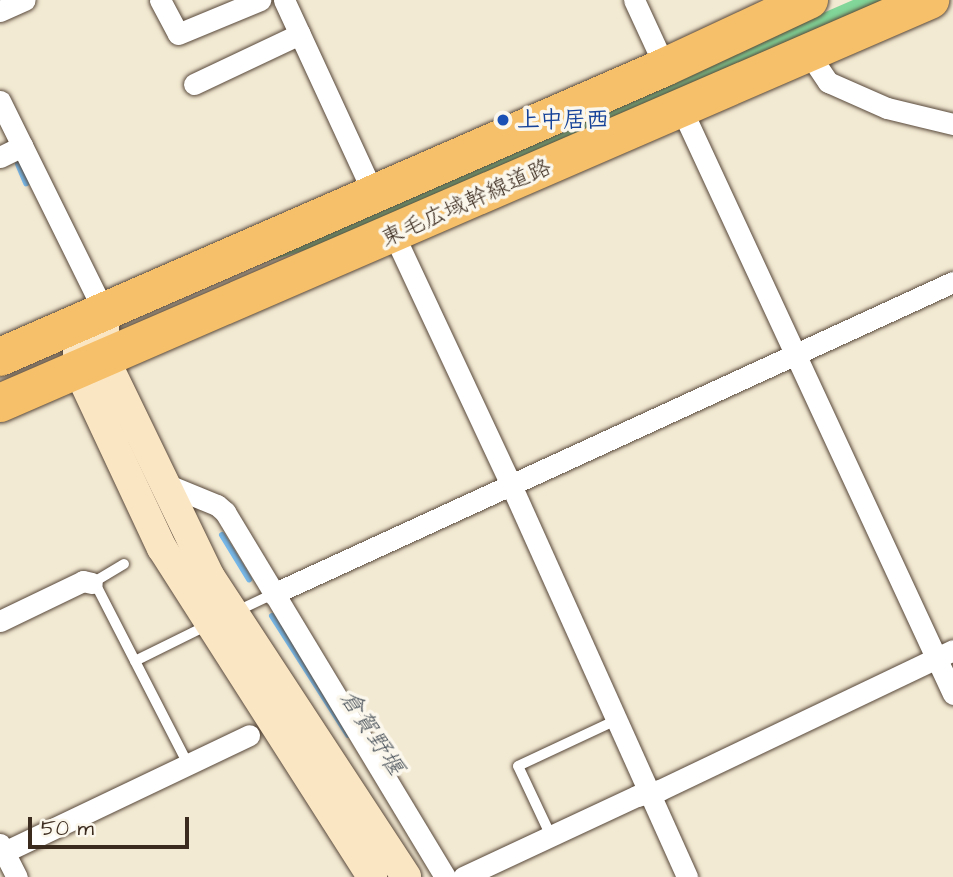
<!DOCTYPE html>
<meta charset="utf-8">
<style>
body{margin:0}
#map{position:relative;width:953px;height:877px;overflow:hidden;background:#f3ead3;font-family:"Architects Daughter","Klee One",sans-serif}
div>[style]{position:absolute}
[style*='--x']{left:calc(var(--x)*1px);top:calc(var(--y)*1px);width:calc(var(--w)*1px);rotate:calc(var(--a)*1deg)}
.green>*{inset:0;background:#82d699}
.stream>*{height:6px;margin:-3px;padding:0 3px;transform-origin:3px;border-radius:3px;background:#77baed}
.roads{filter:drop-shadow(0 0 2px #574739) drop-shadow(0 0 2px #574739)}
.lane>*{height:10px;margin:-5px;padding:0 5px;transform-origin:5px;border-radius:5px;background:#fff}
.street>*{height:21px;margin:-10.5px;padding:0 10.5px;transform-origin:10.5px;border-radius:10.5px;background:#fff}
.secondary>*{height:30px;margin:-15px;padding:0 15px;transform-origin:15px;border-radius:15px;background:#fbe6c4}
.highway>*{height:38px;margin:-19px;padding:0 19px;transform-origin:19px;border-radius:19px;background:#f6c06b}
.dots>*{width:19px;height:19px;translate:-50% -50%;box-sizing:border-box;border:4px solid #fbf7ec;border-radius:50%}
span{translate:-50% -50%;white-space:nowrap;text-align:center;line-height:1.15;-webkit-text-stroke:7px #fbf7ec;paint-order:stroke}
.transit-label{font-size:23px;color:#164399;font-weight:700}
.left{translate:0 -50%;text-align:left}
.street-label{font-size:23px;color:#3b2a1e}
.water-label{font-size:24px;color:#4d555c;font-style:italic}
.scale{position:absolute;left:28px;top:817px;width:161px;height:32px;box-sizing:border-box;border:4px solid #3b2a1e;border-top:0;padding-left:9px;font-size:21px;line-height:24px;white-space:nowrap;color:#3b2a1e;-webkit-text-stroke:5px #fbf7ec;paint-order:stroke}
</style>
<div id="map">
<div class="green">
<div style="clip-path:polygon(853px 0,891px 0,348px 237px,256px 265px,164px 300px)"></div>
</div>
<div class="stream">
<div style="--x:18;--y:164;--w:21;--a:67"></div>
<div style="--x:222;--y:535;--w:52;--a:58.5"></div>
<div style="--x:272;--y:616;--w:141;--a:57.4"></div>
</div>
<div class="roads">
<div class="lane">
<div style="--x:124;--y:564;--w:37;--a:149"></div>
<div style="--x:92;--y:583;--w:8;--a:45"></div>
<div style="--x:98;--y:589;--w:197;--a:62.8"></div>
<div style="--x:235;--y:612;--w:42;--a:-25.3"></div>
<div style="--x:135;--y:661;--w:81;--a:-26.3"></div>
<div style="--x:551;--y:836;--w:77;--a:-115.2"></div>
<div style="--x:518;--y:766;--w:108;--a:-25.1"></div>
</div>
<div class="street">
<div style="--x:160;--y:0;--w:38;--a:62"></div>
<div style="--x:178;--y:34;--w:89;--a:-22.5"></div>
<div style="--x:284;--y:0;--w:213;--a:65.2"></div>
<div style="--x:634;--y:0;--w:74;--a:65.2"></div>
<div style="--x:0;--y:11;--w:27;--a:-24"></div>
<div style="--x:809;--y:54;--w:34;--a:56"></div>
<div style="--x:828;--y:82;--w:64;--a:23.8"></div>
<div style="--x:887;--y:108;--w:68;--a:13.6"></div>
<div style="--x:194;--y:84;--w:117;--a:-25.3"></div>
<div style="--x:0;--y:101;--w:234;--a:63.7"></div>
<div style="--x:681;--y:108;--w:646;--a:65.1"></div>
<div style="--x:0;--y:157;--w:25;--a:-26"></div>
<div style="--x:394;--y:235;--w:276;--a:64.9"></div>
<div style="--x:511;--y:485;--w:430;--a:65.8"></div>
<div style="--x:163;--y:483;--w:58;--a:22.2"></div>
<div style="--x:217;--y:505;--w:11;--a:41"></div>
<div style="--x:225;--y:512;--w:426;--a:58.9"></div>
<div style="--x:273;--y:594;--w:748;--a:-24.65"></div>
<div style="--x:0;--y:621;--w:92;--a:-25.7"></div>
<div style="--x:83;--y:581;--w:9;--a:13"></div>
<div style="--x:0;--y:844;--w:37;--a:63"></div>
<div style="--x:0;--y:854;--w:276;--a:-25.5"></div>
<div style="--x:463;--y:877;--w:192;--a:-25"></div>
<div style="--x:637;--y:796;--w:24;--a:-15"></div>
<div style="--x:660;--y:790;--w:325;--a:-25.5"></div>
</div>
<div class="secondary">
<div style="--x:104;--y:311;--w:47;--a:90"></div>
<div style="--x:104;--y:358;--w:243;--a:64.2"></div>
<div style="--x:210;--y:577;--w:358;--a:56.8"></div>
<div style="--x:78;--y:324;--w:45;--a:90"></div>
<div style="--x:78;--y:369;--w:198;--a:64.9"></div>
<div style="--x:162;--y:548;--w:390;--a:57.4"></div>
</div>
<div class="highway">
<div style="--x:0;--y:357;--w:725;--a:-23.56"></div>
<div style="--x:665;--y:67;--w:159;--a:-25"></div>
<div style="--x:0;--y:403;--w:1014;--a:-23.43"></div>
</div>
</div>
<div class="dots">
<div style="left:503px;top:120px;background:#1a4fb4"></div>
</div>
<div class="transit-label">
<span class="left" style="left:517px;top:120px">上中居西</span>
</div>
<div class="street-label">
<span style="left:466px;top:203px;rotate:-24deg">東毛広域幹線道路</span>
</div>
<div class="water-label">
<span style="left:371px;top:733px;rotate:57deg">倉賀野堰</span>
</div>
<div class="scale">50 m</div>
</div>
